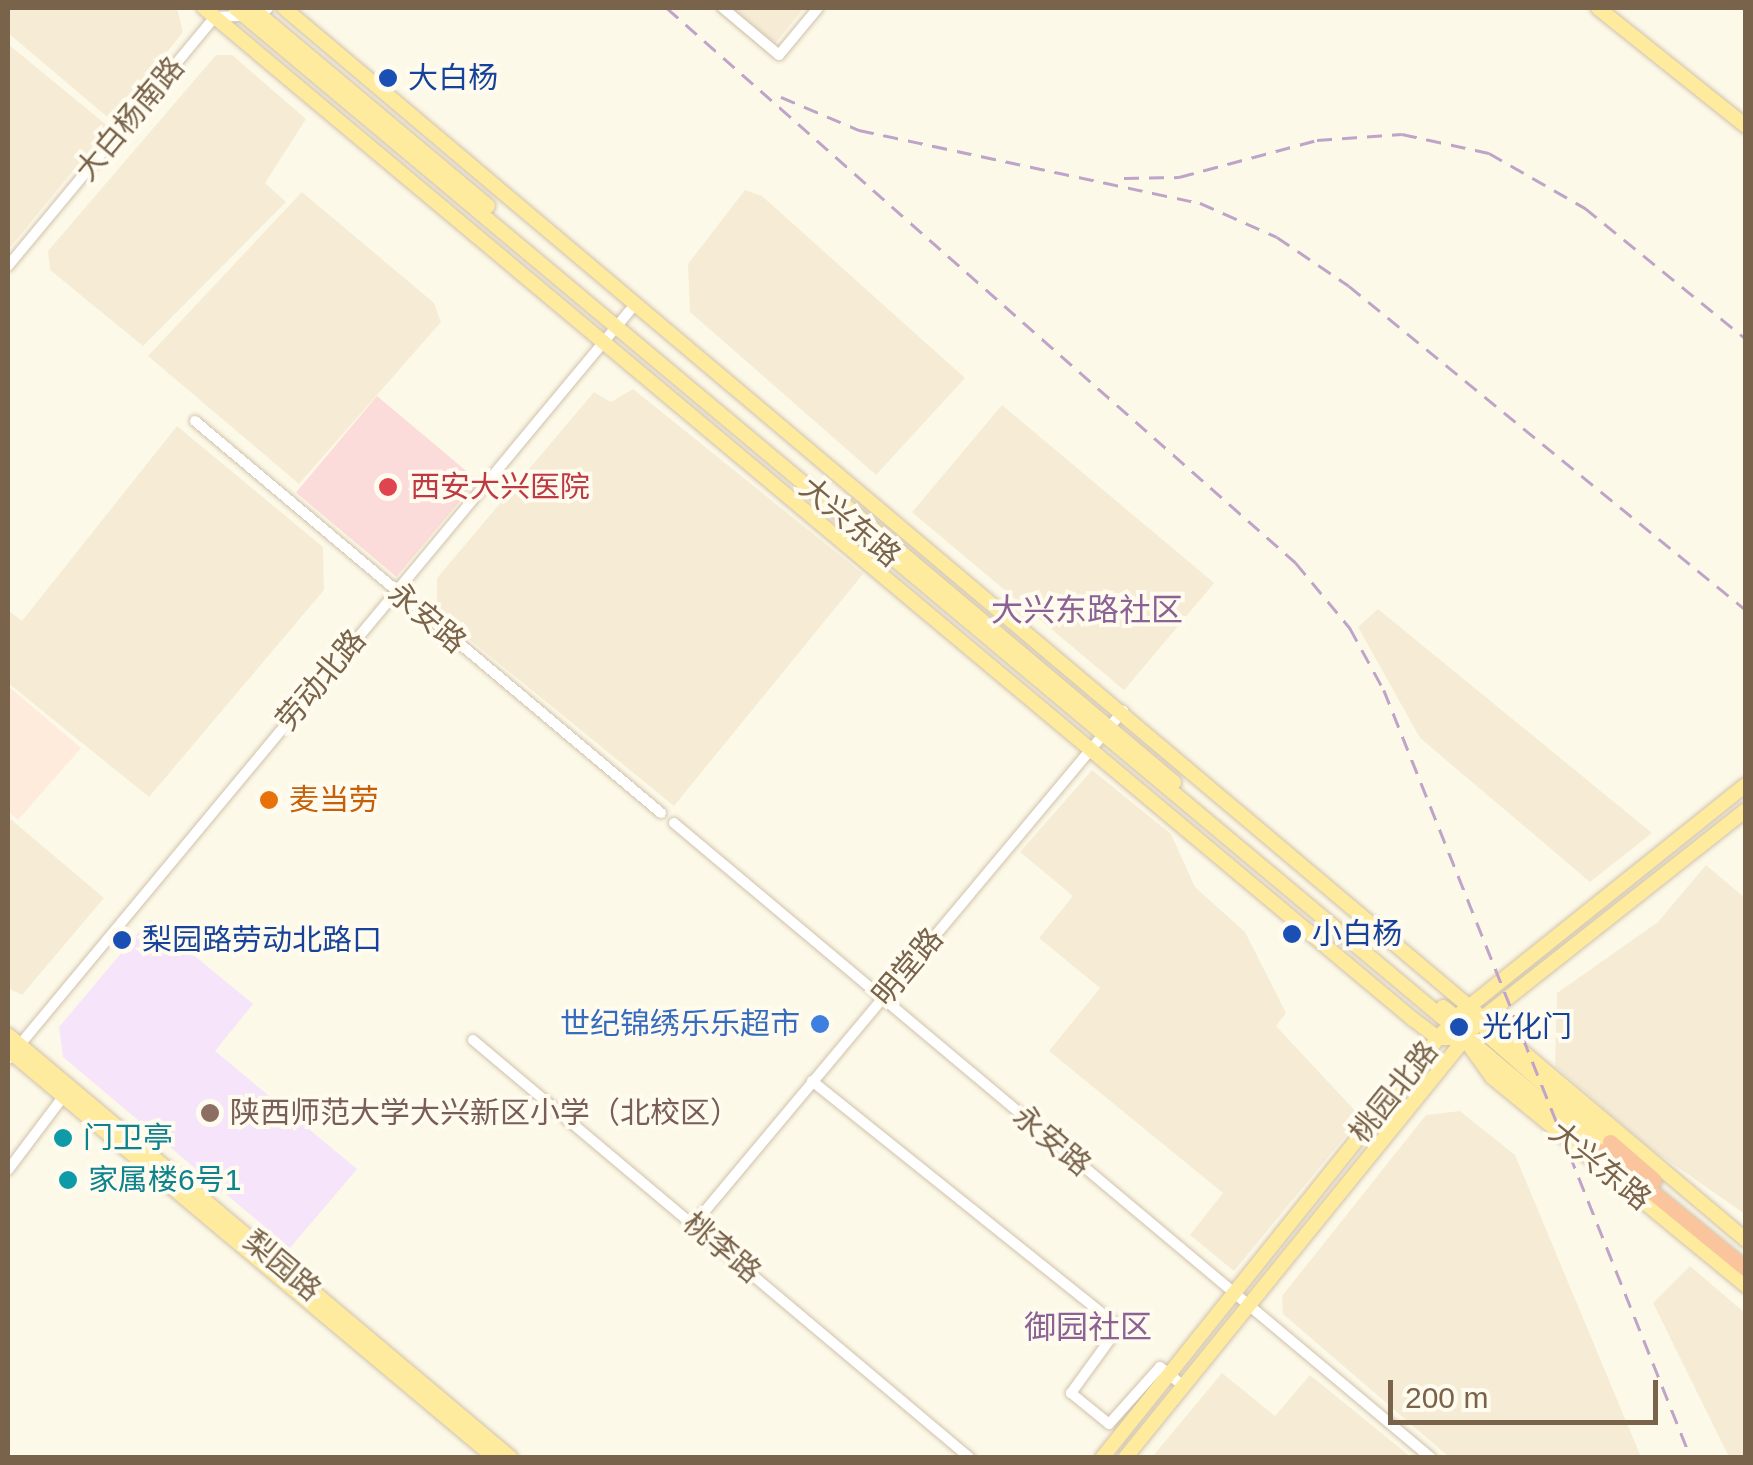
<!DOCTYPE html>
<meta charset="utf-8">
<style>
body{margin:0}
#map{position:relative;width:1753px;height:1465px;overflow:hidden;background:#fdf9e8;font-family:Arial,"Noto Sans SC",sans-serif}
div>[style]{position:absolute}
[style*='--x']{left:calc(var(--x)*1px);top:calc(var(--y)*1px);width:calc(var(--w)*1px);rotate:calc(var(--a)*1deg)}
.residential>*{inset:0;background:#f6ecd5;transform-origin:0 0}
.commercial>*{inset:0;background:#feebdb}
.education>*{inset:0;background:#f6e4fa}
.medical>*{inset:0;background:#fcdcda;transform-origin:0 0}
.roads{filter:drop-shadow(0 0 2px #d0c2ac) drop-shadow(0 0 2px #d0c2ac)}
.minor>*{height:10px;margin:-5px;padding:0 5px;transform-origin:5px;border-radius:5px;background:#fff}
.major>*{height:14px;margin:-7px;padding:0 7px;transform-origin:7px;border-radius:7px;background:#feeb9e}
.highway>*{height:15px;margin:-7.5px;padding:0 7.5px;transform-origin:7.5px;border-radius:7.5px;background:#fac59c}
.rail>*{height:2.5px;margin-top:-1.25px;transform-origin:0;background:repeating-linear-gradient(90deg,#bea4c9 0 15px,transparent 0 25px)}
.dots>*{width:28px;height:28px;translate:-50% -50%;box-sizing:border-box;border:5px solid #fffbef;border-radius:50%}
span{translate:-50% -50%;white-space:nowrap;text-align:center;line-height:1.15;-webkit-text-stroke:8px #fffbef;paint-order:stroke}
.transit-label{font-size:30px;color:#164399}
.left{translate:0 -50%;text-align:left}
.street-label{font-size:30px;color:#79634a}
.health-label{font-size:30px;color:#be3a42}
.food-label{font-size:30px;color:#c56008}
.shop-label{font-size:30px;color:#366cbe}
.right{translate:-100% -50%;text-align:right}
.education-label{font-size:30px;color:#785e54}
.culture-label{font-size:30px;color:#0d838f}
.neighbourhood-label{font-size:32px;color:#8c6295}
.frame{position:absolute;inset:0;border:10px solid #79634a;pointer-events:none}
.scale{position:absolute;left:1388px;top:1380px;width:270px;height:45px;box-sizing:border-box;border:5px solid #79634a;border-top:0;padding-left:12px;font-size:30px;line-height:35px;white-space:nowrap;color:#79634a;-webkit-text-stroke:8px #fffbef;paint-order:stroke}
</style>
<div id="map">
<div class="residential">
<div style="clip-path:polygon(8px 8px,177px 8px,183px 32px,112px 121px,8px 33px)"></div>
<div style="clip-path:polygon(712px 8px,804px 8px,767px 53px)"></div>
<div style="clip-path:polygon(8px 44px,109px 127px,8px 250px)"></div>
<div style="clip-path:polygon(216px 55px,232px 55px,306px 119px,265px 183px,286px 202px,143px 346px,50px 270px,48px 251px)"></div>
<div style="clip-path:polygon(745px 190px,762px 196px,965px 378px,876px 475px,690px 312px,688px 264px)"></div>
<div style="clip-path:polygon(302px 192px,434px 303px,441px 322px,299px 484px,148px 356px)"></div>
<div style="clip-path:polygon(633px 389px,863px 574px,674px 806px,437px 613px,437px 578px,594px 392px,611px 402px)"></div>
<div style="left:1002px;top:405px;width:277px;height:140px;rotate:40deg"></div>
<div style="clip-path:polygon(177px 426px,323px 547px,324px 590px,149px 797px,8px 683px,8px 610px,22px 621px)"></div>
<div style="clip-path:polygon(1378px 609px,1652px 833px,1590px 882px,1420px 738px,1358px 627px)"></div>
<div style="clip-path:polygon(1092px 770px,1171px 834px,1195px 887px,1245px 932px,1286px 1013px,1276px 1026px,1361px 1117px,1234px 1271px,1190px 1235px,1223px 1193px,1049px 1051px,1100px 988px,1039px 938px,1073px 896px,1020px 852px)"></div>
<div style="clip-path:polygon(8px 817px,104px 898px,22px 995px,8px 988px)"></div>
<div style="clip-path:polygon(1706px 865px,1745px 898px,1745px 1214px,1647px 1146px,1555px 1066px,1557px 993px,1658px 922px)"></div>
<div style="clip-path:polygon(1460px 1111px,1515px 1155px,1641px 1457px,1449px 1457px,1283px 1314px,1282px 1296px,1426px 1115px)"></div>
<div style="clip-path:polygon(1690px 1266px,1745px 1313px,1745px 1457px,1729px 1457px,1653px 1303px)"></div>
<div style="clip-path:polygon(1222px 1373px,1275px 1416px,1310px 1375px,1411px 1457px,1152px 1457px)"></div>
</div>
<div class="commercial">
<div style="clip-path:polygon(8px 686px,81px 748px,18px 820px,8px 811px)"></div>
</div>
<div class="education">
<div style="clip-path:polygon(150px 919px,253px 1004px,215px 1051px,357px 1169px,290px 1248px,63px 1057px,59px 1027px)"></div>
</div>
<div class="medical">
<div style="left:377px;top:396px;width:131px;height:126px;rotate:40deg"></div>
</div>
<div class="roads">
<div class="minor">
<div style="--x:723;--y:8;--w:73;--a:40"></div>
<div style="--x:779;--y:55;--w:61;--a:-50.3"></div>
<div style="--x:8;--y:266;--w:324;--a:-50.3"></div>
<div style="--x:215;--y:17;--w:46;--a:-2.5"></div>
<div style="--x:261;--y:15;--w:10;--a:-45"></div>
<div style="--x:195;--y:421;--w:609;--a:40.07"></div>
<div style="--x:674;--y:823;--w:988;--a:39.99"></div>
<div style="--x:473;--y:1040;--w:649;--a:40.07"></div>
<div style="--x:8;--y:1059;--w:983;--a:-50.28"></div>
<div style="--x:812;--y:1081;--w:393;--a:38.7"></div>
<div style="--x:1119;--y:1327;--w:82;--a:126"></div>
<div style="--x:1071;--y:1393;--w:49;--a:39.2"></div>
<div style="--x:1109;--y:1424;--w:76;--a:-48.2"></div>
<div style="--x:1160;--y:1367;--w:32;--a:39"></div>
<div style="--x:8;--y:1170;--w:91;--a:-53"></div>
<div style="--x:694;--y:1224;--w:669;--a:-50.1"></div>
</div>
<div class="major">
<div style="--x:204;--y:8;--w:1577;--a:39.91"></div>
<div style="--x:1414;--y:1020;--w:30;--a:37"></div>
<div style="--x:1438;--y:1038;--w:26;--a:0"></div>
<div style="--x:1464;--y:1038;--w:48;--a:54.3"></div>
<div style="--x:1492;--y:1077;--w:329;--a:39.4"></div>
<div style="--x:235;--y:8;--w:1782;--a:39.9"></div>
<div style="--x:252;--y:8;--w:308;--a:40"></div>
<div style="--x:284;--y:8;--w:1912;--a:40.12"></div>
<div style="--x:1598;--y:8;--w:189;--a:38.6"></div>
<div style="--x:846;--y:506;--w:429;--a:40.1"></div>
<div style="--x:1443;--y:1007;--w:16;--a:38"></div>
<div style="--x:1456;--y:1017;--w:24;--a:7"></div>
<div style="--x:1480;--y:1020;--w:22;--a:58"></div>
<div style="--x:1492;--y:1039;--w:157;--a:41.1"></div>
<div style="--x:1461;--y:1013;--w:365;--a:-38.7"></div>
<div style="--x:8;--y:1035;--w:657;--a:40.06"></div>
<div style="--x:8;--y:1050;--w:635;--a:39.96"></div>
<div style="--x:1102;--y:1458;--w:546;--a:-51.32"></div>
<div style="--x:1125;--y:1458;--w:564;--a:-50.98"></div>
<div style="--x:1480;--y:1020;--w:339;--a:-38.3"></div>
</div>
<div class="highway">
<div style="--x:1610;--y:1142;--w:58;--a:40.8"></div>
<div style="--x:1602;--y:1151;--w:186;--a:39.3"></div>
</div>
</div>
<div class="rail">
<div style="--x:667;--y:8;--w:839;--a:41.42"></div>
<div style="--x:1296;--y:563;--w:85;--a:50.3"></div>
<div style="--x:1350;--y:628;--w:71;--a:61.3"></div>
<div style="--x:1384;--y:690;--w:827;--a:68.21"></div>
<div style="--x:781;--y:97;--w:85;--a:22.9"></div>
<div style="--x:859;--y:130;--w:349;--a:12.1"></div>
<div style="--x:1200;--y:203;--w:84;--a:23.8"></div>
<div style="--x:1277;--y:237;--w:87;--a:34.2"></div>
<div style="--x:1349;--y:286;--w:512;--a:39.22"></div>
<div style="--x:1124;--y:178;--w:55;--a:-1"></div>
<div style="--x:1179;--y:177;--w:143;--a:-15"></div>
<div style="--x:1317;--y:140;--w:85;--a:-4"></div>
<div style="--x:1402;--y:134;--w:89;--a:12.3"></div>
<div style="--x:1489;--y:153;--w:111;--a:29.8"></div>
<div style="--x:1585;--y:208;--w:208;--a:39.1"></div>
</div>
<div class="dots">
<div style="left:388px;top:78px;background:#1a4fb4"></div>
<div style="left:388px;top:487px;background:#e0444e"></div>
<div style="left:269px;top:800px;background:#e8710a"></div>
<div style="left:1292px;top:934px;background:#1a4fb4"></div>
<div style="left:122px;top:940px;background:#1a4fb4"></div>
<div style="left:820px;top:1024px;background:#3f7fe0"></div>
<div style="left:1459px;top:1027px;background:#1a4fb4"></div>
<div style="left:210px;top:1113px;background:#8d6e63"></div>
<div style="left:63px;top:1138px;background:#0f9aa8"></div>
<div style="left:68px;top:1180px;background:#0f9aa8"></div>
</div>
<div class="transit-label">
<span class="left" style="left:408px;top:78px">大白杨</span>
<span class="left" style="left:1312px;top:934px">小白杨</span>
<span class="left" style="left:142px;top:940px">梨园路劳动北路口</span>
<span class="left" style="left:1482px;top:1027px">光化门</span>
</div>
<div class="street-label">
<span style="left:130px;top:119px;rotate:-50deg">大白杨南路</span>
<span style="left:850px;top:522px;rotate:40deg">大兴东路</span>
<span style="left:427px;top:618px;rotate:40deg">永安路</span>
<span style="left:321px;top:680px;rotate:-50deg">劳动北路</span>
<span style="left:908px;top:967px;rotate:-50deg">明堂路</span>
<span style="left:1394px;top:1092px;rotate:-51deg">桃园北路</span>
<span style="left:1052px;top:1141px;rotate:40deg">永安路</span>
<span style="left:1600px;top:1166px;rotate:39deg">大兴东路</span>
<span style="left:722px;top:1248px;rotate:40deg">桃李路</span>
<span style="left:282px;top:1266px;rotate:40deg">梨园路</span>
</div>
<div class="health-label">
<span class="left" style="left:410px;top:487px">西安大兴医院</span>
</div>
<div class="food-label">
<span class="left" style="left:289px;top:800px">麦当劳</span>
</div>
<div class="shop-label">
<span class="right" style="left:800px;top:1024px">世纪锦绣乐乐超市</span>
</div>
<div class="education-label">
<span class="left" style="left:230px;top:1113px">陕西师范大学大兴新区小学（北校区）</span>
</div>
<div class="culture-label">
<span class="left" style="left:83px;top:1138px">门卫亭</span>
<span class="left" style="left:88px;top:1180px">家属楼6号1</span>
</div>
<div class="neighbourhood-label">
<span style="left:1087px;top:610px">大兴东路社区</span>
<span style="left:1088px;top:1327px">御园社区</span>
</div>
<div class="frame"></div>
<div class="scale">200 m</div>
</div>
